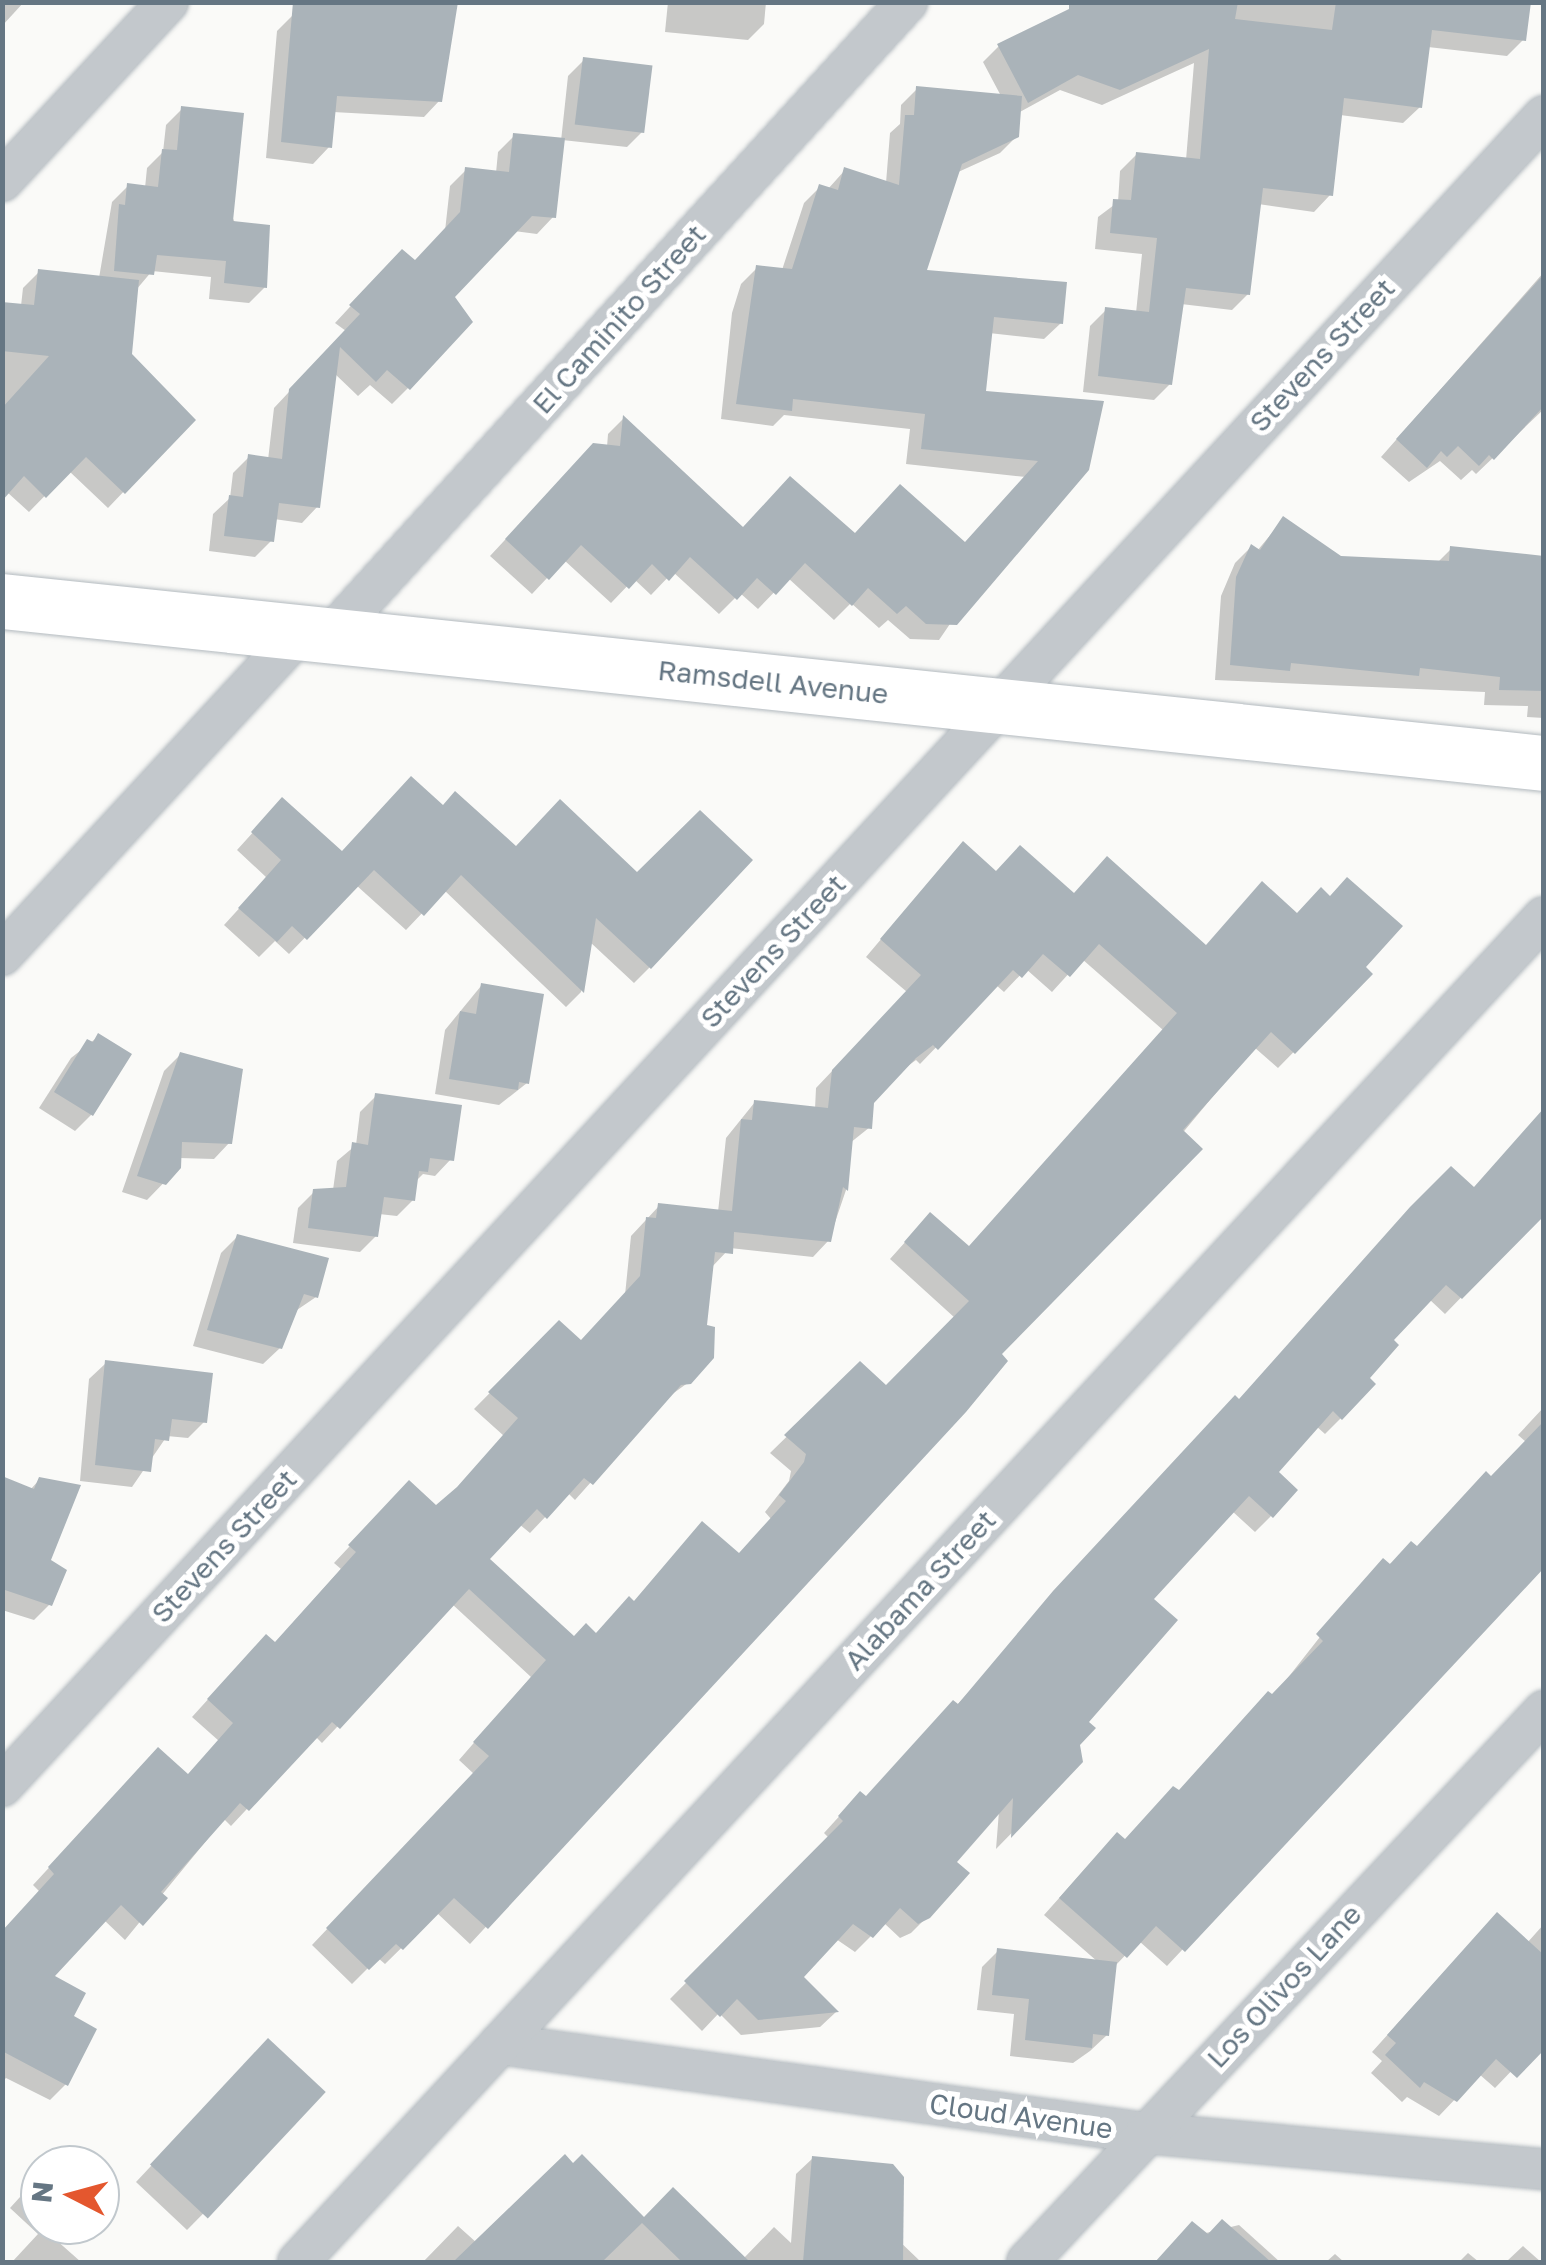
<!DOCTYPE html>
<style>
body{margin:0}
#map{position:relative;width:1546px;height:2265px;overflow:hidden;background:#fafaf8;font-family:"Golos Text",sans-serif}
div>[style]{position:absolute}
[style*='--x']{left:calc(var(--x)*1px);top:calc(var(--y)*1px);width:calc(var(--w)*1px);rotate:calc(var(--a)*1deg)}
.shadow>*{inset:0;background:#0003}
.building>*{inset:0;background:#aab3b9;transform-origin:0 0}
.roads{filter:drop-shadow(0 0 2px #b3babf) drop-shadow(0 0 2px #b3babf)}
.street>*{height:40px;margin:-20px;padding:0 20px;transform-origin:20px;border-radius:20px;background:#c3c8cc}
.secondary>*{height:55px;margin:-27.5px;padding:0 27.5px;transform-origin:27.5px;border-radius:27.5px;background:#fff}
span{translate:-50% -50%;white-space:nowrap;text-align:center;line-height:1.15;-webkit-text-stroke:10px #fff;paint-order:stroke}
.street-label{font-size:28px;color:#657683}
.frame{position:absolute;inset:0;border:5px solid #657683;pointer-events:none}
.north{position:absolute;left:20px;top:2145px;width:100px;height:100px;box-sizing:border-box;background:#fff;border:2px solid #c1c8cd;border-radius:50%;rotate:276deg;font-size:28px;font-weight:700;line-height:40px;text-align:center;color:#657683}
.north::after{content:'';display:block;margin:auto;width:35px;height:45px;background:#e4572e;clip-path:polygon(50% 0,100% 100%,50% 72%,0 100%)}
</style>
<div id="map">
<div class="shadow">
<div style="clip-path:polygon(2px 2px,24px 2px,2px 26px)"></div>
<div style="clip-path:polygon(668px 2px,766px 2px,764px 24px,748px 40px,665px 32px)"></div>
<div style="clip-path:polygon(1072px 2px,1528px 2px,1523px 40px,1507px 56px,1428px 47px,1420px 107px,1403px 123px,1340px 115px,1330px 195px,1314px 212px,1258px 204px,1248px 294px,1232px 310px,1181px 304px,1170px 384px,1154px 400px,1083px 392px,1090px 326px,1106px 310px,1136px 313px,1142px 254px,1095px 249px,1098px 217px,1118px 202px,1120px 171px,1136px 155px,1186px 160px,1194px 63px,1102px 105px,1060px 90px,1018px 113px,1017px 136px,1000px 153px,956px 173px,924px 272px,1061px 323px,1044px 339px,989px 333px,983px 393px,1101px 403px,939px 640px,910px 639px,888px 620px,879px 628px,851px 603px,834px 620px,788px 578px,758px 609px,740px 593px,719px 614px,673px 572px,651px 595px,634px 579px,611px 603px,564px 560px,532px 594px,490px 556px,577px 463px,607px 447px,608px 434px,624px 418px,743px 529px,964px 544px,1026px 477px,906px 464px,910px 429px,784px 415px,773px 426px,721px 419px,732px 313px,741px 284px,757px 268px,782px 270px,804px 203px,820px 187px,828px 189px,845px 170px,886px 183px,890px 133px,900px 124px,901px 105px,917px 89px,1001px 96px,983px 62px,999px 46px,1071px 10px)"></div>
<div style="clip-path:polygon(293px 15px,440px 100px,424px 117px,333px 112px,329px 147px,313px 164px,266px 158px,277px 31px)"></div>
<div style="clip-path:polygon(584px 60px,643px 131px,627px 147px,562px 140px,553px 217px,537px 234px,514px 231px,452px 296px,470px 322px,408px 388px,392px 404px,370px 385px,358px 396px,334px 373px,318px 506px,302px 523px,274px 519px,271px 541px,255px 557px,209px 551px,213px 514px,230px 498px,233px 473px,249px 457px,268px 460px,274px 408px,346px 331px,335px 323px,386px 268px,414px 263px,445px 231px,450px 186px,466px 170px,496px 173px,498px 152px,514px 136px,561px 141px,568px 76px)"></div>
<div style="clip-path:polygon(182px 109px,265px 287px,249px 303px,209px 299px,211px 277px,152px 271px,136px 290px,130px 355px,192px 420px,108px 508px,69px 471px,29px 512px,7px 492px,2px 497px,2px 304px,21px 306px,23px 288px,39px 272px,99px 278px,112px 202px,128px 186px,145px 188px,147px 168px,163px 152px,166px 125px)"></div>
<div style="clip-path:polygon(1544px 272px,1544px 409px,1476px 474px,1472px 470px,1461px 480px,1440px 461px,1409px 482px,1381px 457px)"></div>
<div style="clip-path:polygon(1283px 520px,1340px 558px,1437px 563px,1451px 549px,1544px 634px,1544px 718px,1527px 717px,1528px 706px,1484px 705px,1485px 692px,1215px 680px,1221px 596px,1235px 563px,1251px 547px,1257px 551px)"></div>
<div style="clip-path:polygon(560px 802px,650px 967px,634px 983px,590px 942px,581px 992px,566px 1007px,444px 890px,406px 930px,356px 885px,289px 954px,275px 941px,259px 957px,224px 925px,267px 878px,237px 850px,267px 817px,342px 854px,443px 807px,516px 849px)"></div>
<div style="clip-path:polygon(evenodd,947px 861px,1073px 896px,1205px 947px,1362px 967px,1370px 974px,1278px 1068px,1254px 1047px,998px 1355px,964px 1410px,470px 1944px,437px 1913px,385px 1964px,378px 1958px,352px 1984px,312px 1945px,474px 1774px,459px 1760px,531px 1677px,452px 1604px,322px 1743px,315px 1736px,231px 1826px,224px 1819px,125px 1940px,104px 1920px,51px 1977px,70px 2017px,66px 2084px,50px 2100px,6px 2078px,2px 2082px,2px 1933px,40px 1892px,33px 1885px,142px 1767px,187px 1776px,219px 1741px,192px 1717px,250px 1653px,274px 1644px,341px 1569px,334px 1563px,393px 1500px,435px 1509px,451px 1496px,504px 1436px,474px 1409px,559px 1323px,581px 1343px,625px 1295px,631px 1236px,659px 1206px,718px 1212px,726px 1138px,755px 1102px,815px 1109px,816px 1088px,907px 992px,866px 957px,947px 861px,1082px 959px,1163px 1030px,968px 1249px,915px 1231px,890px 1259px,955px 1318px,886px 1388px,860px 1365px,770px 1453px,791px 1471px,789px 1481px,765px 1512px,771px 1519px,738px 1556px,633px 1603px,595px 1636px,573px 1639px,486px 1559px,519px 1524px,530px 1533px,568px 1493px,575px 1500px,664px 1400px,689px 1382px,710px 1269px,730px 1248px,813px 1257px,829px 1240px,846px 1190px,850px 1143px,870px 1127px,872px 1102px,901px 1071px,916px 1060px,920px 1064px,996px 985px,1004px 992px,1026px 969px,1052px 992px,1082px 959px)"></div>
<div style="clip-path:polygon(481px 986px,527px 1083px,499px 1105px,435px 1094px,445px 1030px)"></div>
<div style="clip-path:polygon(99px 1036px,91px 1115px,75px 1131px,39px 1108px,71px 1058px)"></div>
<div style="clip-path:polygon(180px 1055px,230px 1142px,214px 1159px,179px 1158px,179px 1167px,147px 1200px,122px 1192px,164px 1071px)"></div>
<div style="clip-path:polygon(376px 1096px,451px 1159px,435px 1176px,423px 1174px,415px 1182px,413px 1200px,397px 1216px,379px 1214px,376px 1236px,360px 1252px,293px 1243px,298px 1208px,314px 1192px,333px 1190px,337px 1161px,356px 1145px,360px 1112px)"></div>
<div style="clip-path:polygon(1474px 1189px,1544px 1212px,1445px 1314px,1429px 1299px,1390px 1340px,1341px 1418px,1325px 1434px,1316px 1426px,1275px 1472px,1271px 1516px,1255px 1532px,1232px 1511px,1150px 1599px,1086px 1722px,1077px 1745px,1081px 1762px,996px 1849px,999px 1811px,955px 1861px,928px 1916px,911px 1933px,900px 1938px,884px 1923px,855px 1952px,836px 1939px,800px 1977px,836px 2012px,820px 2027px,741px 2035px,719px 2013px,702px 2031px,670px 1999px,829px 1838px,824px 1833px,845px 1810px,865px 1799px,956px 1706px,1238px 1401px)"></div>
<div style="clip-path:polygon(237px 1237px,316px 1297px,294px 1312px,280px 1348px,263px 1364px,193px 1346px,221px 1253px)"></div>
<div style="clip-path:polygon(106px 1363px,204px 1422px,188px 1438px,167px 1436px,132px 1487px,80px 1481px,89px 1379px)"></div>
<div style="clip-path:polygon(1544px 1407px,1544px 1563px,1167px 1966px,1139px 1941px,1114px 1967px,1107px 2035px,1090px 2051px,1073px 2063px,1010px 2056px,1014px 2014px,977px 2010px,982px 1967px,998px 1951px,1098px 1962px,1044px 1915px,1101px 1851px,1124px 1841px,1178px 1793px,1272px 1698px,1367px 1577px,1416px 1549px,1491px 1479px,1526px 1442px,1518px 1435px)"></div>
<div style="clip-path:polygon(2px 1478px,30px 1490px,40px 1479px,50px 1604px,34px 1620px,2px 1610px)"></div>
<div style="clip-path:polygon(1544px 1924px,1544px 2037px,1495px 2088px,1479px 2074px,1439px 2116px,1407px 2097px,1402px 2102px,1371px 2073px,1382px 2061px,1372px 2052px,1481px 1931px,1527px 1943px)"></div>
<div style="clip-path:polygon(252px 2058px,323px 2092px,187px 2230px,136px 2182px)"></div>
<div style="clip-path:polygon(60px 2154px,73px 2165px,49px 2165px)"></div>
<div style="clip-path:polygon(813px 2158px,921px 2262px,423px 2262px,458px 2226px,477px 2243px,643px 2220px,743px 2259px,774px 2227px,791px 2243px,796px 2174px)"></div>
<div style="clip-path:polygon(40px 2175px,40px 2225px,52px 2225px,46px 2231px,81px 2262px,12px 2262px,38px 2234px,10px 2208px)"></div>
<div style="clip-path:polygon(1239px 2225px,1280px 2262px,1156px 2262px,1177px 2240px)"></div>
<div style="clip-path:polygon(1523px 2246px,1541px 2262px,1506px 2262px)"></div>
<div style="clip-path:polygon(1468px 2253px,1479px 2262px,1459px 2262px)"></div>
<div style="clip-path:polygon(1335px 2254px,1344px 2262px,1326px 2262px)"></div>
</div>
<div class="building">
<div style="clip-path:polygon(293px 2px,458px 2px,442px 102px,337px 96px,332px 148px,281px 142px)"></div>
<div style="clip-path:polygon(1069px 2px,1238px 2px,1235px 19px,1332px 30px,1336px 2px,1531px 2px,1526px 41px,1432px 30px,1422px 108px,1344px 98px,1333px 196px,1263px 188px,1250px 295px,1186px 288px,1172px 385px,1098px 376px,1105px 307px,1149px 312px,1157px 238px,1110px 233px,1113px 199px,1131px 200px,1136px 152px,1200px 159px,1209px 49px,1120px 90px,1078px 75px,1028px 103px,997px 44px,1069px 9px)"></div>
<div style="left:583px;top:57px;width:70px;height:68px;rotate:7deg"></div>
<div style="clip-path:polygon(916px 86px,1022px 96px,1019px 137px,962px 164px,927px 270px,1067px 282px,1063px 324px,994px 317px,986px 391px,1104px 401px,1089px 470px,957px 625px,926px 624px,906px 606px,897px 614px,868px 588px,852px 606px,805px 563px,776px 595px,757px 578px,737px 600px,690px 557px,669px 581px,652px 564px,629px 589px,581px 545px,549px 580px,505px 539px,593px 443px,620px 446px,623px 415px,743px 527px,790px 476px,855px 533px,900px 484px,965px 542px,1038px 461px,921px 449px,925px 414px,793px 399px,792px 411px,736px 404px,756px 265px,792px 269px,819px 184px,838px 190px,844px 167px,899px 185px,905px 115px,914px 115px)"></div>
<div style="clip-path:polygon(181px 106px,244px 113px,233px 221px,270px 225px,267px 288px,224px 283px,226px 261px,157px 255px,154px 275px,114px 271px,119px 204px,125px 205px,127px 183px,158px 187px,162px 149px,177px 150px)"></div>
<div style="clip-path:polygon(513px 133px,565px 138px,556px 218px,532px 216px,455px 297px,473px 322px,410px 390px,387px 370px,376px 382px,340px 347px,320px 508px,279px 503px,274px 542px,224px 536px,229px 495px,243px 497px,248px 454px,282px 459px,289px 389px,360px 314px,349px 305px,402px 249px,415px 260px,460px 212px,465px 167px,509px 172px)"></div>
<div style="clip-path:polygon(38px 269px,139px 280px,132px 354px,196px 420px,125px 494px,86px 457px,46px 498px,24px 476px,2px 501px,2px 408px,49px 356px,2px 351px,2px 302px,34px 305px)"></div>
<div style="clip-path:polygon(1544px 274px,1544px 406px,1494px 460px,1489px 455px,1479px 466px,1458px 446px,1447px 457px,1441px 451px,1427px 468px,1396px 439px)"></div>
<div style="clip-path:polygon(1283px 516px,1341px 556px,1449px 561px,1450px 546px,1544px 556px,1544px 691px,1499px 690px,1500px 677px,1420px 668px,1419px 676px,1291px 663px,1290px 671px,1230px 665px,1236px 577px,1251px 544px,1260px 550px)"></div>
<div style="clip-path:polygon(411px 776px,443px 805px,455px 791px,516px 846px,560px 799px,637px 872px,700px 810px,753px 860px,651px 969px,596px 918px,584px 993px,461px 875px,424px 916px,374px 870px,307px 940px,292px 926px,277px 942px,238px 908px,281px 860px,251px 832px,282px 797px,342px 851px)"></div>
<div style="clip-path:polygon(evenodd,963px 841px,996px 871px,1020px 845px,1074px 893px,1107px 856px,1206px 945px,1262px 881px,1297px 913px,1321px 887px,1330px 896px,1347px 877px,1403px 926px,1366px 967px,1373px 974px,1295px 1054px,1271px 1032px,1183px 1130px,1203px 1149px,1002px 1354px,1008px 1361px,966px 1412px,488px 1929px,454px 1898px,403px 1950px,396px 1944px,369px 1970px,326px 1928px,489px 1756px,473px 1742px,546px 1660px,469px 1589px,340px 1729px,332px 1722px,249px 1811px,240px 1803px,161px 1892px,168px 1898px,143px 1926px,121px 1905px,55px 1976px,86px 1993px,74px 2016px,97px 2029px,68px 2086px,2px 2051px,2px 1931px,54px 1874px,48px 1867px,158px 1747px,188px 1774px,233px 1723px,207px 1699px,266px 1634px,275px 1642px,356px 1552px,348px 1545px,409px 1480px,436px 1505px,457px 1487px,518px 1418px,488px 1392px,559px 1320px,581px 1340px,640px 1276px,646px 1217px,656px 1218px,658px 1203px,732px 1211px,741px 1119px,752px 1120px,754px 1100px,828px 1108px,832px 1070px,921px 975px,880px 939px,963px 841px,1099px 944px,1177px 1013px,969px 1246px,930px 1212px,904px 1242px,969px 1301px,886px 1385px,860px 1361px,784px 1435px,806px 1454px,804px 1462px,779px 1495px,786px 1501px,739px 1553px,702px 1521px,634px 1601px,629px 1596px,596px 1633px,586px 1623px,574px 1636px,490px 1559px,537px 1509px,547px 1519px,584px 1478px,593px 1485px,681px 1385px,691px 1384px,714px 1358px,715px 1327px,707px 1325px,715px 1252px,733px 1254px,734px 1232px,831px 1242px,843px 1187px,848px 1191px,854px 1127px,872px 1129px,874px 1103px,916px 1058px,933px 1045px,938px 1050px,1013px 970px,1022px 978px,1043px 954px,1070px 977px,1099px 944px)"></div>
<div style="clip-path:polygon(481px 983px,544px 994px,529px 1084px,519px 1082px,518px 1090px,449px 1079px,460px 1011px,476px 1014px)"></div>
<div style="clip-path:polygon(98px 1033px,132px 1054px,93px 1116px,54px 1092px,87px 1039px,93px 1042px)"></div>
<div style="clip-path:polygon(180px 1052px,243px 1069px,232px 1144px,182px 1142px,181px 1168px,166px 1185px,137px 1176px)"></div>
<div style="clip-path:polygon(375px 1093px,462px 1105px,454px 1161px,430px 1158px,428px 1172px,419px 1171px,415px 1201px,384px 1197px,378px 1237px,308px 1228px,313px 1189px,346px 1187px,352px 1142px,368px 1145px)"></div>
<div style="clip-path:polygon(1544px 1108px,1544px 1216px,1462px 1299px,1446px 1285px,1394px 1340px,1399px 1345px,1370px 1378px,1376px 1384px,1342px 1420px,1333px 1411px,1279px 1472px,1298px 1490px,1273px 1518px,1249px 1496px,1154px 1599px,1178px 1620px,1089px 1722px,1096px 1728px,1080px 1745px,1083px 1762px,1011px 1838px,1013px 1798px,957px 1862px,970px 1873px,930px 1918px,918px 1924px,900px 1908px,873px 1938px,853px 1924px,804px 1977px,839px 2012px,758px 2020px,737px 1999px,720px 2017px,684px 1981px,843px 1821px,838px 1816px,860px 1791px,866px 1796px,953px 1700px,958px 1704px,1053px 1591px,1235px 1395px,1239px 1399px,1410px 1207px,1451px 1166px,1474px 1187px)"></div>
<div style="clip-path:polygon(237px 1234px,329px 1258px,318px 1298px,304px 1294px,282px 1349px,207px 1330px)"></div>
<div style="clip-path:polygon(105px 1360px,213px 1373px,207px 1423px,172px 1419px,169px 1441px,155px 1439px,151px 1472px,95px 1465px)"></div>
<div style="clip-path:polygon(1544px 1421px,1544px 1568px,1185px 1952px,1156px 1926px,1127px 1958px,1059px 1898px,1117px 1832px,1125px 1839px,1173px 1786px,1179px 1790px,1268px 1691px,1272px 1694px,1323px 1641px,1316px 1634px,1383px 1558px,1390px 1564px,1411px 1541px,1417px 1546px,1486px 1471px,1491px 1476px)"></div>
<div style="clip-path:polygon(2px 1476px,34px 1489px,39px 1477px,81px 1485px,51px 1560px,67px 1570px,52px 1606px,2px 1589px)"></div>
<div style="clip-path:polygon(1497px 1912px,1544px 1955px,1544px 2050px,1517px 2078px,1496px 2059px,1457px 2102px,1424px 2082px,1420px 2088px,1385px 2055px,1396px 2043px,1387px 2035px)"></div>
<div style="clip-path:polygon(997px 1948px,1117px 1962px,1109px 2036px,1093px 2034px,1092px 2048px,1025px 2040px,1029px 1999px,992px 1995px)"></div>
<div style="left:268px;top:2038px;width:79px;height:173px;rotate:43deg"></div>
<div style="clip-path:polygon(565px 2154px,573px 2163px,582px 2154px,644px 2217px,673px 2187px,750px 2262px,682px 2262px,642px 2223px,602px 2262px,453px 2262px)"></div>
<div style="clip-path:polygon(812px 2156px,893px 2164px,904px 2177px,903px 2262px,803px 2262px)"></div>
<div style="clip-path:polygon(1222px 2219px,1271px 2262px,1155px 2262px,1192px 2221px,1208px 2234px)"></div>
</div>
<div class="roads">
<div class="street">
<div style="--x:2;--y:181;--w:244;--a:-47.2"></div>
<div style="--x:331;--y:635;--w:856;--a:-47.7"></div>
<div style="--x:2;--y:955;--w:439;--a:-47.3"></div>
<div style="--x:2;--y:1786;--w:2273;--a:-47.28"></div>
<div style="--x:500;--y:2044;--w:651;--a:7.86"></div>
<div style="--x:1145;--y:2133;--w:401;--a:5.2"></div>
<div style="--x:298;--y:2262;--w:1833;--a:-47.19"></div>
<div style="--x:1027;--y:2262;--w:756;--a:-46.82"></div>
</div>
<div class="secondary">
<div style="--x:2;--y:601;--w:1550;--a:6"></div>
</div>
</div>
<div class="street-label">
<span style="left:619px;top:319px;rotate:-48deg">El Caminito Street</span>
<span style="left:1322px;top:355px;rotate:-47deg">Stevens Street</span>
<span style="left:773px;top:682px;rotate:6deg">Ramsdell Avenue</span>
<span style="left:773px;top:951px;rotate:-47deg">Stevens Street</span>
<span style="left:224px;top:1546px;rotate:-47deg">Stevens Street</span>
<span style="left:920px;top:1590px;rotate:-47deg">Alabama Street</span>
<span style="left:1284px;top:1986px;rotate:-47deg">Los Olivos Lane</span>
<span style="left:1021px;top:2116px;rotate:8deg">Cloud Avenue</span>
</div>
<div class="frame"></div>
<div class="north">N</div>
</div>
